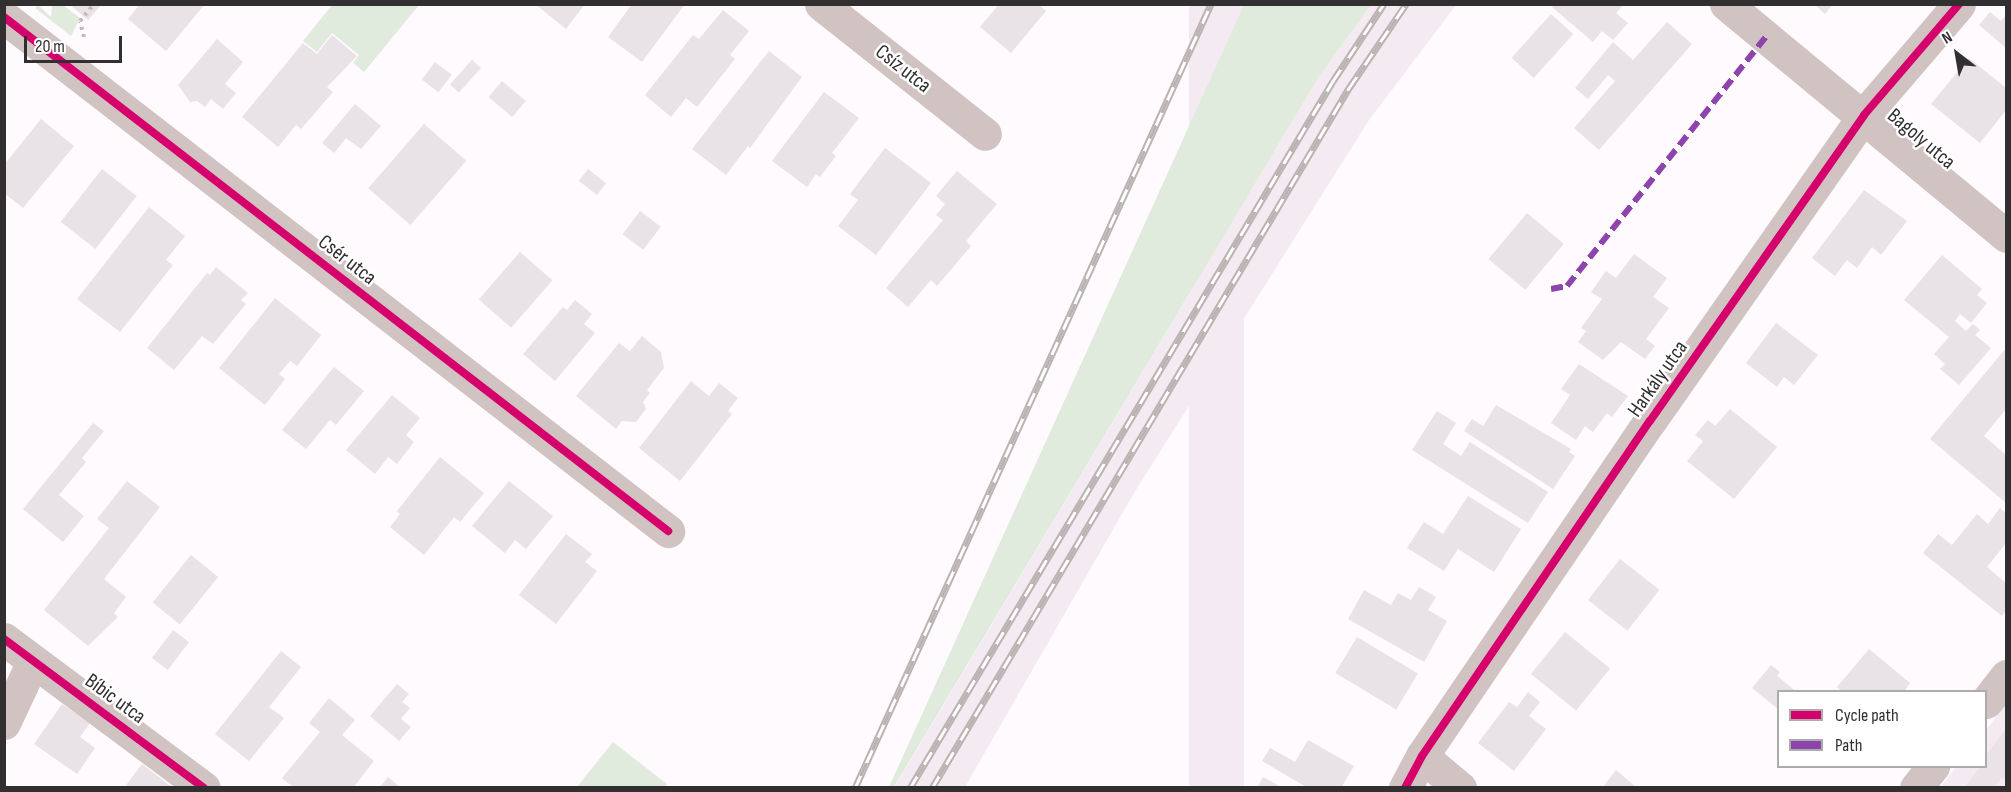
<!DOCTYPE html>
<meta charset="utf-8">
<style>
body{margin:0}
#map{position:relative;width:2011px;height:792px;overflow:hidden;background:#fefafd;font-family:"Sofia Sans Condensed",sans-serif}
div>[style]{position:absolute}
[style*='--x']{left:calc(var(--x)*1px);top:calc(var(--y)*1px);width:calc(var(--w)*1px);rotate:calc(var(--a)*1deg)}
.built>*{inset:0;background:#f3eaf2;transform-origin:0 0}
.green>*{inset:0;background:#e0eadd}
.building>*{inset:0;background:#e9e2e7;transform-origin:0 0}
.path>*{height:4px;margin-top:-2px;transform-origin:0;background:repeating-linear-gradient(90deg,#c2b9b9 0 3px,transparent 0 7.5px)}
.minor>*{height:33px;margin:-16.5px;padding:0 16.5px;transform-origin:16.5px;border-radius:16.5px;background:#d0c3c2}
.rail>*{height:7px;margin-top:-3.5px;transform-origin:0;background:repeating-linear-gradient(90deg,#fff 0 14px,#bab3b2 0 28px);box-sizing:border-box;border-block:2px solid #bab3b2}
.quiet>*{height:6px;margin-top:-3px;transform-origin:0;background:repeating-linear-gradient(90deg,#8e44ad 0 12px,transparent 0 18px)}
.cycleway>*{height:8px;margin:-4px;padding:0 4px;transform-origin:4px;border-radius:4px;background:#d6006c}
span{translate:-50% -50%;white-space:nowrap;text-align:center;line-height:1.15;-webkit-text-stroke:5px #fff;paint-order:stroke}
.street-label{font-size:21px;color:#312f30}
.frame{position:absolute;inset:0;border:6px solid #312f30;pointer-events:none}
.legend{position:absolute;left:1777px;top:690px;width:210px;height:78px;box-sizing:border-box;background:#fff;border:2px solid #adacac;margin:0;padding:8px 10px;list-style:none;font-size:18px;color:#312f30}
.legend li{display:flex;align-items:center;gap:12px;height:30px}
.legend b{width:30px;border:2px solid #adacac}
.north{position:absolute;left:1927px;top:24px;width:60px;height:60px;-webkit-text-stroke:4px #fff;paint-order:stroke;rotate:329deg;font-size:16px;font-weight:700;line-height:24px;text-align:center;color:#312f30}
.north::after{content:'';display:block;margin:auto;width:21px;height:27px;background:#312f30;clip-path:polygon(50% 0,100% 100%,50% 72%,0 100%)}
.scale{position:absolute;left:24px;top:36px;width:98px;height:27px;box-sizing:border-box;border:3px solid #312f30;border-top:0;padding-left:8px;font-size:18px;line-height:21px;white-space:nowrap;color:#312f30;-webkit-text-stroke:4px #fff;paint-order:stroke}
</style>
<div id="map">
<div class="built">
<div style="left:1189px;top:5px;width:55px;height:859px"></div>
<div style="clip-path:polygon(1371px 5px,1456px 5px,1369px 120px,1134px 493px,965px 787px,894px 788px,1320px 75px)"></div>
<div style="clip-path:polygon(2006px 704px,2006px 787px,1940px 788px,1956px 767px,1986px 766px,1986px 730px)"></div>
</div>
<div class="green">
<div style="clip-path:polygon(38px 5px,51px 17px,52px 5px,63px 5px,80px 18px,71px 36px,35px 8px)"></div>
<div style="clip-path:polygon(332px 5px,332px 4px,419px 5px,364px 72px,353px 63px,359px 55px,332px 33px,317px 52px,303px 41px)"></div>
<div style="clip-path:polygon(1244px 5px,1371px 5px,1320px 75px,894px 787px,889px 787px)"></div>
<div style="clip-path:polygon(613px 742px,667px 784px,665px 787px,577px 787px)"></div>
</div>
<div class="building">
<div style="clip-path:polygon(69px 4px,102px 4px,88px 20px)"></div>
<div style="clip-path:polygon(140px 4px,205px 4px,166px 51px,128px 19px)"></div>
<div style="clip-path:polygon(535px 4px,585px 4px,566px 29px)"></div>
<div style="clip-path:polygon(632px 4px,685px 4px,642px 62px,608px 37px)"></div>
<div style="clip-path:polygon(999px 4px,1038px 4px,1046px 11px,1011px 53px,980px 27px)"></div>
<div style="clip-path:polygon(1554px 4px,1624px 4px,1616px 13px,1628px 23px,1613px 40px,1602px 31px,1593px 42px,1552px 7px)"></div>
<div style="clip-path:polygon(1814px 4px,1833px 4px,1825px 14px)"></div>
<div style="clip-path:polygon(723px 10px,749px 31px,730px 55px,735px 59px,697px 107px,686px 98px,671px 117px,645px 95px,693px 35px,699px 39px)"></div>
<div style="clip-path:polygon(1990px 12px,2001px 21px,2006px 15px,2006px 48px,1979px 25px)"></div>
<div style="left:1551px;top:14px;width:30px;height:59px;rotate:42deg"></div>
<div style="clip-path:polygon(1667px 22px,1692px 44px,1599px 150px,1574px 128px,1615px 81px,1608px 75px,1588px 99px,1575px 88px,1613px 42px,1633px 60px)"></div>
<div style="clip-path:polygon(332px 35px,357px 56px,327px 87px,333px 92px,301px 129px,296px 125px,278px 147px,242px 117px,303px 43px,317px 54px)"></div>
<div style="clip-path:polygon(217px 39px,243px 62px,225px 84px,236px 93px,223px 109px,211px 99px,205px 107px,197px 101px,190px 102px,178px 85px)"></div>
<div style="clip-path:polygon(769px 51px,802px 77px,750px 148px,748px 146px,726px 175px,692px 149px)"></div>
<div style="clip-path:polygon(1969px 58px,2006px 88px,2006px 110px,1980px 143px,1931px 104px)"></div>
<div style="left:472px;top:60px;width:12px;height:33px;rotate:42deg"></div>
<div style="left:435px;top:62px;width:21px;height:22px;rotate:37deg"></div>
<div style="left:502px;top:81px;width:31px;height:21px;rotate:40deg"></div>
<div style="clip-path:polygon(824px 92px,859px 118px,832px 153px,836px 156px,820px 177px,816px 174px,807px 187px,772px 161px)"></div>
<div style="clip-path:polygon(355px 104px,381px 126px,361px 149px,346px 138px,334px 153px,322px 143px)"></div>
<div style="clip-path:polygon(41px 119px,74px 146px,23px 208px,4px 193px,4px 165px)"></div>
<div style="left:424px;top:124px;width:56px;height:85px;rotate:41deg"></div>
<div style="clip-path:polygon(885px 148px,931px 183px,876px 255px,838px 226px,858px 200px,850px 194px)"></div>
<div style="left:102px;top:169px;width:44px;height:67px;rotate:38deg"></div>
<div style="left:588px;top:169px;width:23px;height:15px;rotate:38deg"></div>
<div style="clip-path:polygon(957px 171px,997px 204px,966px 241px,971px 246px,937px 286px,931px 280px,908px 307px,886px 288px,943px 220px,936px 215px,945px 204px,936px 196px)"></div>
<div style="clip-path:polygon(1864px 190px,1907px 221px,1881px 255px,1872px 247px,1857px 268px,1847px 260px,1835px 276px,1812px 258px)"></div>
<div style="clip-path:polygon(149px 207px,185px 236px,166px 260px,173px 265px,120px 332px,77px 299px)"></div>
<div style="left:640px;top:211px;width:26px;height:29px;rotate:37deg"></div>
<div style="left:1527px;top:213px;width:48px;height:60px;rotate:40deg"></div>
<div style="left:520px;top:252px;width:43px;height:63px;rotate:41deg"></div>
<div style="clip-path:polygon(1634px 254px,1667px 278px,1653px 297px,1669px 308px,1646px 339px,1655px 346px,1645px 359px,1621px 342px,1603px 360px,1578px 342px,1586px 331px,1581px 328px,1602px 299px,1591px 292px,1606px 271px,1616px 278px)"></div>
<div style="clip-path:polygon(1942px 255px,1982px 289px,1977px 295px,1987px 303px,1971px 323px,1960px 314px,1955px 321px,1966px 331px,1973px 324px,1980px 330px,1975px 335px,1991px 348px,1959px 385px,1940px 369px,1945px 364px,1934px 354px,1949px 337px,1904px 300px)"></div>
<div style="clip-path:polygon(216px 267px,248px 293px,241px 300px,246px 304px,213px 344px,202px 336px,174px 370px,147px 348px,207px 273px,210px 275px)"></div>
<div style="clip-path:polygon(275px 298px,321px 335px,297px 366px,290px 361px,279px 374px,285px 379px,265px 405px,219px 368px)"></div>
<div style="clip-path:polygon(575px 300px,592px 314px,584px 324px,595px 333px,555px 381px,523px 354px,563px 307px,567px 310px)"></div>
<div style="clip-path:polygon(1776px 323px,1818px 355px,1794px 385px,1784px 377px,1777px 387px,1746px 363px)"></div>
<div style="clip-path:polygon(642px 336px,661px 352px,664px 368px,647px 390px,650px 393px,643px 402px,646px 409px,636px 422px,622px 421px,616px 429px,576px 396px,619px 343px,630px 351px)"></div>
<div style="clip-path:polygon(2006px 348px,2006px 409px,1984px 436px,2006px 455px,2006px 503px,1930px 439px)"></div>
<div style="clip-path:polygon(1579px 364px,1628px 396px,1612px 417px,1607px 413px,1593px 432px,1585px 426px,1576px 440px,1551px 423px,1570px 395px,1561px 389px)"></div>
<div style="clip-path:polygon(334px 367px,364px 391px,336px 425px,330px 420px,306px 449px,282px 430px)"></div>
<div style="clip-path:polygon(691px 381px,709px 396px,719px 383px,738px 398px,728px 411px,732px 414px,680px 481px,639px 448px)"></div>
<div style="clip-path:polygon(392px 395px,420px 418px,406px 435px,414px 442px,397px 464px,388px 457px,375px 474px,346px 450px)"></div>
<div style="clip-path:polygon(1496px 405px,1571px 449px,1569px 452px,1575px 456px,1553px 489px,1464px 431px,1472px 419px,1483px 426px)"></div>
<div style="clip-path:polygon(1730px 409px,1777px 447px,1734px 499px,1687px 461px,1703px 441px,1695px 435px,1708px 420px,1715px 426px)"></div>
<div style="clip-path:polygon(1437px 411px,1456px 423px,1443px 444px,1461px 456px,1470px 442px,1548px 492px,1528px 523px,1412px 450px)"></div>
<div style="clip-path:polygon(93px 423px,104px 431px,82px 458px,86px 462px,59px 495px,84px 516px,63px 542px,23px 509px)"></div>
<div style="clip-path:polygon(440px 457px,484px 493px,460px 522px,454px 517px,424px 555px,390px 527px,400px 514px,397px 511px)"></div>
<div style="clip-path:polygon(127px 481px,160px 507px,104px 579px,126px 597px,114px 613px,118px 617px,88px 646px,44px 610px,109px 528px,97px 519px)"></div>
<div style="clip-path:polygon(509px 481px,553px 516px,526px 549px,515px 540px,505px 553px,472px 526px)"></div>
<div style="clip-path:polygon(1468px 496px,1521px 529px,1494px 572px,1458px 549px,1444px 571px,1407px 548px,1424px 522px,1443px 534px)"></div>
<div style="clip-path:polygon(2000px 508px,2006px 513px,2006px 543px,1987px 567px,2006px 583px,2006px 610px,2002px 616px,1923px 553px,1938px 534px,1952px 545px,1977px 514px,1988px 524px)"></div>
<div style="clip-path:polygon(566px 534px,592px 554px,585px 562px,597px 571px,556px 624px,519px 595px)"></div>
<div style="left:191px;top:555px;width:35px;height:61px;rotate:39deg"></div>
<div style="left:1620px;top:559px;width:50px;height:52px;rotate:38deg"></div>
<div style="clip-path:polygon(1419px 587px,1436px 597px,1428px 610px,1447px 621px,1424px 662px,1348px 619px,1364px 590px,1391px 605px,1398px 593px,1411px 600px)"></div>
<div style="left:173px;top:630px;width:20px;height:35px;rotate:37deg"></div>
<div style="left:1565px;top:632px;width:58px;height:54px;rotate:39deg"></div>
<div style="left:1357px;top:637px;width:71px;height:42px;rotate:31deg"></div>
<div style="clip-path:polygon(1869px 649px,1910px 683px,1904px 692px,1842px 692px,1837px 687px)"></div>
<div style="clip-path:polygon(281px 651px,301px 667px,269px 707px,284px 718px,249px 761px,215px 734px)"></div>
<div style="clip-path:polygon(1771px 665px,1780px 672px,1777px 676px,1797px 692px,1778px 692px,1778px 709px,1752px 688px)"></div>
<div style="clip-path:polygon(397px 684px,409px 694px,402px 702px,410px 708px,401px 719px,411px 727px,399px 741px,370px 716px)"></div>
<div style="clip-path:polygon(1528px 692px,1540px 702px,1529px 716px,1546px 729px,1514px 771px,1478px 743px,1509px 702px,1517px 707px)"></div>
<div style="clip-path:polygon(329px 698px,355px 720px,342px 735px,374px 761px,353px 788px,294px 788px,282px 778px,320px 732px,309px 723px)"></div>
<div style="clip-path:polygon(62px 704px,90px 723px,80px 737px,95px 748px,77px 774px,34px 744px)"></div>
<div style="clip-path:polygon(2006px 729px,2006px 780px,2001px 778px,1994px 788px,1964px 788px,1981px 766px,1986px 766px,1986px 755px)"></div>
<div style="clip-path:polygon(1308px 740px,1354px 766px,1341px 788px,1308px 788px,1262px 761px,1270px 748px,1295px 762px)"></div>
<div style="clip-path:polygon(142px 764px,173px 788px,124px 788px)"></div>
<div style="clip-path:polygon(1616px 770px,1637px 788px,1602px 788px)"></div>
<div style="clip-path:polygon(388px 777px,401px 788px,379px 788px)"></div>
<div style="clip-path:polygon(1263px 777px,1283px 788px,1257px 788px)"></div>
</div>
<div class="path">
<div style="--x:84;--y:37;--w:16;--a:-104"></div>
<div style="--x:80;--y:21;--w:22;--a:-51"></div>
</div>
<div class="minor">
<div style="--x:821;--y:4;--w:209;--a:38.4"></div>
<div style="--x:1726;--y:4;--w:364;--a:39.6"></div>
<div style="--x:4;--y:17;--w:840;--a:37.74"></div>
<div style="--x:4;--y:639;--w:249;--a:36.7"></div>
<div style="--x:1986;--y:702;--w:33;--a:-52"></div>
<div style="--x:4;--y:723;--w:68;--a:-64.9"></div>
<div style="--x:1422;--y:756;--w:50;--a:40.1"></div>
<div style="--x:1405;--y:788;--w:36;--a:-62"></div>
<div style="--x:1422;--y:756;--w:405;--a:-55.8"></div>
<div style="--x:1650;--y:421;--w:373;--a:-55"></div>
<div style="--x:1864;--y:115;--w:146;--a:-49.4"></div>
<div style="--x:1916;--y:788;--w:28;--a:-52"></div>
</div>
<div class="rail">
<div style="--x:855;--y:788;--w:861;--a:-65.58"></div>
<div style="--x:910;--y:788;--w:824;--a:-59.11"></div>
<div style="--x:1333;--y:81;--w:92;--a:-56.5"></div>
<div style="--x:932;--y:788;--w:815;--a:-59.22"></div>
<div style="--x:1349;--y:88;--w:102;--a:-55.8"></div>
</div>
<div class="quiet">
<div style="--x:1551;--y:289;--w:16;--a:-11"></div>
<div style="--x:1567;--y:286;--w:319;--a:-51.4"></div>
</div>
<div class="cycleway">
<div style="--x:4;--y:17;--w:840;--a:37.74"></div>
<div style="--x:4;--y:639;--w:249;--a:36.7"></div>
<div style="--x:1405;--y:788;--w:36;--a:-62"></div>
<div style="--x:1422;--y:756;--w:405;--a:-55.8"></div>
<div style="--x:1650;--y:421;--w:373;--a:-55"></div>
<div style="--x:1864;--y:115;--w:146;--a:-49.4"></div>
</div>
<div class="street-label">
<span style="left:903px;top:69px;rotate:38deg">Csíz utca</span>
<span style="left:1921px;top:139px;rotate:40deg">Bagoly utca</span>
<span style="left:347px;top:260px;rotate:38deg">Csér utca</span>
<span style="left:1658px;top:379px;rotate:-55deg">Harkály utca</span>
<span style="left:115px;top:699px;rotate:36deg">Bíbic utca</span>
</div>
<div class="frame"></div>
<ul class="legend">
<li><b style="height:8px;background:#d6006c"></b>Cycle path</li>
<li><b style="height:8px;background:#8e44ad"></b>Path</li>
</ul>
<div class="north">N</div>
<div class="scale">20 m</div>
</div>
